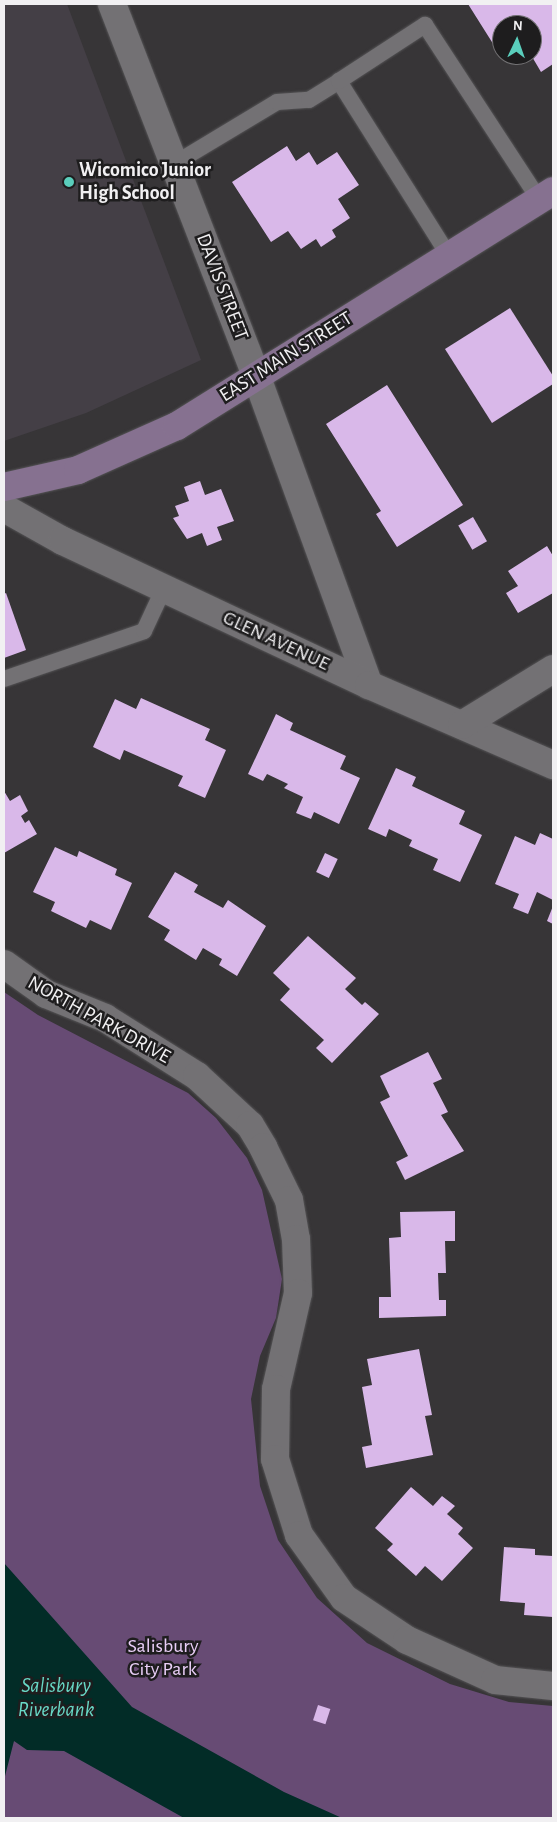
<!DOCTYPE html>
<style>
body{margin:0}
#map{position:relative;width:557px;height:1822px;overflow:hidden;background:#373537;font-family:"Alegreya Sans",sans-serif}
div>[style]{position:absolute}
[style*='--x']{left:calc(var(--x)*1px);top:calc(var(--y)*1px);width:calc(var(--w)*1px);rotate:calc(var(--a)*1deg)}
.built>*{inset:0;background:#443f46}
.green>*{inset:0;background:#674b74}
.water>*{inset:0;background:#022c27}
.building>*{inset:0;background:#d9b8e9;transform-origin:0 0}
.roads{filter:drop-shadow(0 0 1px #555456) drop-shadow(0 0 1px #555456)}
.lane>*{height:16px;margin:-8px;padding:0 8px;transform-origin:8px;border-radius:8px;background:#737174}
.street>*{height:28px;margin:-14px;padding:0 14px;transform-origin:14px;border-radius:14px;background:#737174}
.secondary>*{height:28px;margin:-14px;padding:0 14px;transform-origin:14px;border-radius:14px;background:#867190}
.dots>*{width:14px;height:14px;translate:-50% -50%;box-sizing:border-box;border:2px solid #1e1d1e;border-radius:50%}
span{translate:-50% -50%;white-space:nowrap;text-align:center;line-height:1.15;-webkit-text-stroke:5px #1e1d1e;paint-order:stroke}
.poi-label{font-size:20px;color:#f1f0f2;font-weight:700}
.left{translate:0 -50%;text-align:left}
.street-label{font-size:20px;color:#f1f0f2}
.park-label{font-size:20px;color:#eacff8}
.water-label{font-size:21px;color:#68d8c6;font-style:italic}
.frame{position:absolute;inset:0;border:5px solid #f1f0f2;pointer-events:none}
.north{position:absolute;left:492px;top:15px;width:50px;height:50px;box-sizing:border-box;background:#1e1d1e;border:1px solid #727173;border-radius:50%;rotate:3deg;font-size:14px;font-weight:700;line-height:20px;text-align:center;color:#f1f0f2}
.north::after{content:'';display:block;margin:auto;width:18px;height:22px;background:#5acebc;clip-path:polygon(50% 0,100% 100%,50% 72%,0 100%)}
</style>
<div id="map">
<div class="built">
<div style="clip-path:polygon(4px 4px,67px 4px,201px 360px,86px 413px,4px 441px)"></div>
</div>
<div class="green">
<div style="clip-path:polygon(4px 992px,38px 1015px,188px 1093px,216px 1118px,247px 1158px,262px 1190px,282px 1279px,276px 1318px,260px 1356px,251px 1399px,260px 1486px,278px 1540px,317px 1598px,367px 1643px,450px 1684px,509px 1702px,553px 1706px,553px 1818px,4px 1818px)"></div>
</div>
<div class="water">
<div style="clip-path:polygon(4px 1563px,132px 1707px,284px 1792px,342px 1818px,184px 1818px,64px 1751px,27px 1750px,14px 1741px,4px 1780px)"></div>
</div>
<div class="building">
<div style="clip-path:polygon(468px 4px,553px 4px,553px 64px,541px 72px,531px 55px,532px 25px,502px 25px,502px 55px,507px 55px,502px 58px)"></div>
<div style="clip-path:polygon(287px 146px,296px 161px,309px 152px,317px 165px,337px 152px,359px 185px,338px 199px,350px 218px,332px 230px,336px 237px,321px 247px,316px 239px,301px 249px,288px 231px,271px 242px,232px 182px)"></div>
<div style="clip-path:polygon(510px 308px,553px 376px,553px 384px,492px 423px,445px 349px)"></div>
<div style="clip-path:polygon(387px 385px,463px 505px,397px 547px,376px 514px,381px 511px,326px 424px)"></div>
<div style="clip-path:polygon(200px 481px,205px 495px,221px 489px,234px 521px,217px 527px,222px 540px,207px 546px,202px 533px,187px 539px,173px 518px,179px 516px,175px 506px,189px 501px,184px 487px)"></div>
<div style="left:473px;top:517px;width:28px;height:17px;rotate:60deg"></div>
<div style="clip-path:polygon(547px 546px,553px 556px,553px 593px,518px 613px,506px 593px,518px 586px,508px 571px)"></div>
<div style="clip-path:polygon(6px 593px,26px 650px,4px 658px,4px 594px)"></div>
<div style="clip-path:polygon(141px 698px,210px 729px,205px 740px,226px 750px,205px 798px,178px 786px,183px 776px,124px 750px,120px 760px,93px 747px,115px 699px,136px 709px)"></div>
<div style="clip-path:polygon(276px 714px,293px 723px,290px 730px,346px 756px,340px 769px,360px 778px,339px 824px,314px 812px,311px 819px,296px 813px,303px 797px,284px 788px,288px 784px,267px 774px,263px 781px,248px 774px)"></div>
<div style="clip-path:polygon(396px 768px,416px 777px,412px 786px,465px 811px,459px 824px,482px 835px,460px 882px,433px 870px,438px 859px,409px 846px,412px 840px,389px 829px,386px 837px,368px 829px)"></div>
<div style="clip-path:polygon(4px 791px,10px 801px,20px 795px,28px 811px,21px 816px,25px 823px,29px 820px,37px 834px,4px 853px)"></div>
<div style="clip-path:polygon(540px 833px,553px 839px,553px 900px,537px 892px,528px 914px,513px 908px,519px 894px,495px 884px,515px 836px,535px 845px)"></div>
<div style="clip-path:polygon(55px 847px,77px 857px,79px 851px,117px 869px,115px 875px,132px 883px,111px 930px,90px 920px,86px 928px,51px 911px,55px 902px,33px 892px)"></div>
<div style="left:325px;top:853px;width:14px;height:21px;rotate:25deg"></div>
<div style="clip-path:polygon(175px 872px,198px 885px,194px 892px,223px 908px,228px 900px,266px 926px,237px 976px,219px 965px,222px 959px,203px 948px,196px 960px,164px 940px,170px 930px,148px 917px)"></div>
<div style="clip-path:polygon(553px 906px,553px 924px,547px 921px)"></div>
<div style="clip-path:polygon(308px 936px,356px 978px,345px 989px,362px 1005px,365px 1002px,379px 1014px,332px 1063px,316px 1048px,324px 1040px,280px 1000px,290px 989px,273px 973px)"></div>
<div style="clip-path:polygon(428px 1052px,442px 1079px,433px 1083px,448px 1112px,441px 1115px,464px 1151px,405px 1180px,396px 1162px,408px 1156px,380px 1102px,390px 1097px,380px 1076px)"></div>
<div style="clip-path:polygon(455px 1211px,455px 1241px,445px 1241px,446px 1273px,438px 1273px,439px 1300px,446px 1300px,446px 1316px,379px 1318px,379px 1297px,391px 1297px,389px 1238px,401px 1237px,400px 1212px)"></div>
<div style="clip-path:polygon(419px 1349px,432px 1415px,425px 1416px,433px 1455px,366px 1468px,362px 1447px,372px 1445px,362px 1387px,372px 1385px,367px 1359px)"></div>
<div style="clip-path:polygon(411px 1487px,433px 1506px,442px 1496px,455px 1506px,447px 1514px,463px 1528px,458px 1534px,473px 1548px,442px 1581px,425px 1566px,416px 1576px,387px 1550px,393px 1544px,375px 1528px)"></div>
<div style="clip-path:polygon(504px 1547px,535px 1549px,535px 1555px,553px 1556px,553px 1617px,524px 1615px,525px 1603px,500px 1601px)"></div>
<div style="left:318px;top:1705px;width:13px;height:16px;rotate:18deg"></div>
</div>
<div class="roads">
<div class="lane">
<div style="--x:174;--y:164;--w:120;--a:-31"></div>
<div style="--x:277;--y:102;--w:32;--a:-4"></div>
<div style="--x:309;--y:100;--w:36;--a:-32"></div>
<div style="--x:449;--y:256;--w:207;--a:-122.2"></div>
<div style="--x:339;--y:81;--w:103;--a:-33.1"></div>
<div style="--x:425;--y:25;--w:208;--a:56.8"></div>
<div style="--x:4;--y:679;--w:148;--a:-18.9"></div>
<div style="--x:144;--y:631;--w:47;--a:-65.1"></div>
</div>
<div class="street">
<div style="--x:112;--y:4;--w:398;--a:68.8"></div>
<div style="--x:256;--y:375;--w:330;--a:70"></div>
<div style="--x:4;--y:508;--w:68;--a:29.2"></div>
<div style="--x:63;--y:541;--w:338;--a:25.2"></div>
<div style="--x:369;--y:685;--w:201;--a:23.5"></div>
<div style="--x:462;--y:725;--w:107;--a:-31.6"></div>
<div style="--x:4;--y:964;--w:52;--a:35.5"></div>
<div style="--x:46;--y:994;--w:64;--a:22.1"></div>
<div style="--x:105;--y:1018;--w:109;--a:32.2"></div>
<div style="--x:197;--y:1076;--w:72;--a:42.8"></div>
<div style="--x:250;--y:1125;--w:26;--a:59"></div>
<div style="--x:263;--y:1147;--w:59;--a:63.9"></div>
<div style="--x:289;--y:1200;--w:40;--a:80"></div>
<div style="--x:296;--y:1239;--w:54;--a:87.9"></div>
<div style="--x:298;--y:1293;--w:98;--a:102.9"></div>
<div style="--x:276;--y:1389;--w:70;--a:90.8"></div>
<div style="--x:275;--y:1459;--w:80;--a:72.5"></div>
<div style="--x:299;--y:1535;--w:77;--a:54.5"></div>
<div style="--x:344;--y:1598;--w:76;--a:33.7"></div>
<div style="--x:407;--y:1640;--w:97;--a:24.4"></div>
<div style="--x:495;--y:1680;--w:58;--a:5.9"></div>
</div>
<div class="secondary">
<div style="--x:4;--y:487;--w:76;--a:-12.9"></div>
<div style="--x:78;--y:470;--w:108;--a:-24"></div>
<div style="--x:177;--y:426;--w:443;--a:-32"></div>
</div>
</div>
<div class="dots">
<div style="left:69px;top:182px;background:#5acebc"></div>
</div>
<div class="poi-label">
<span class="left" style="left:79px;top:182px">Wicomico Junior<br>High School</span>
</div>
<div class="street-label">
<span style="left:222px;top:287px;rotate:69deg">DAVIS STREET</span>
<span style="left:286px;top:357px;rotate:-32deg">EAST MAIN STREET</span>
<span style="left:276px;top:641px;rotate:25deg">GLEN AVENUE</span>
<span style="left:99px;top:1020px;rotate:29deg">NORTH PARK DRIVE</span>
</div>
<div class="park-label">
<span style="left:163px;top:1658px">Salisbury<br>City Park</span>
</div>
<div class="water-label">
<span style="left:56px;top:1698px">Salisbury<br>Riverbank</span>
</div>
<div class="frame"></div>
<div class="north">N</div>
</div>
